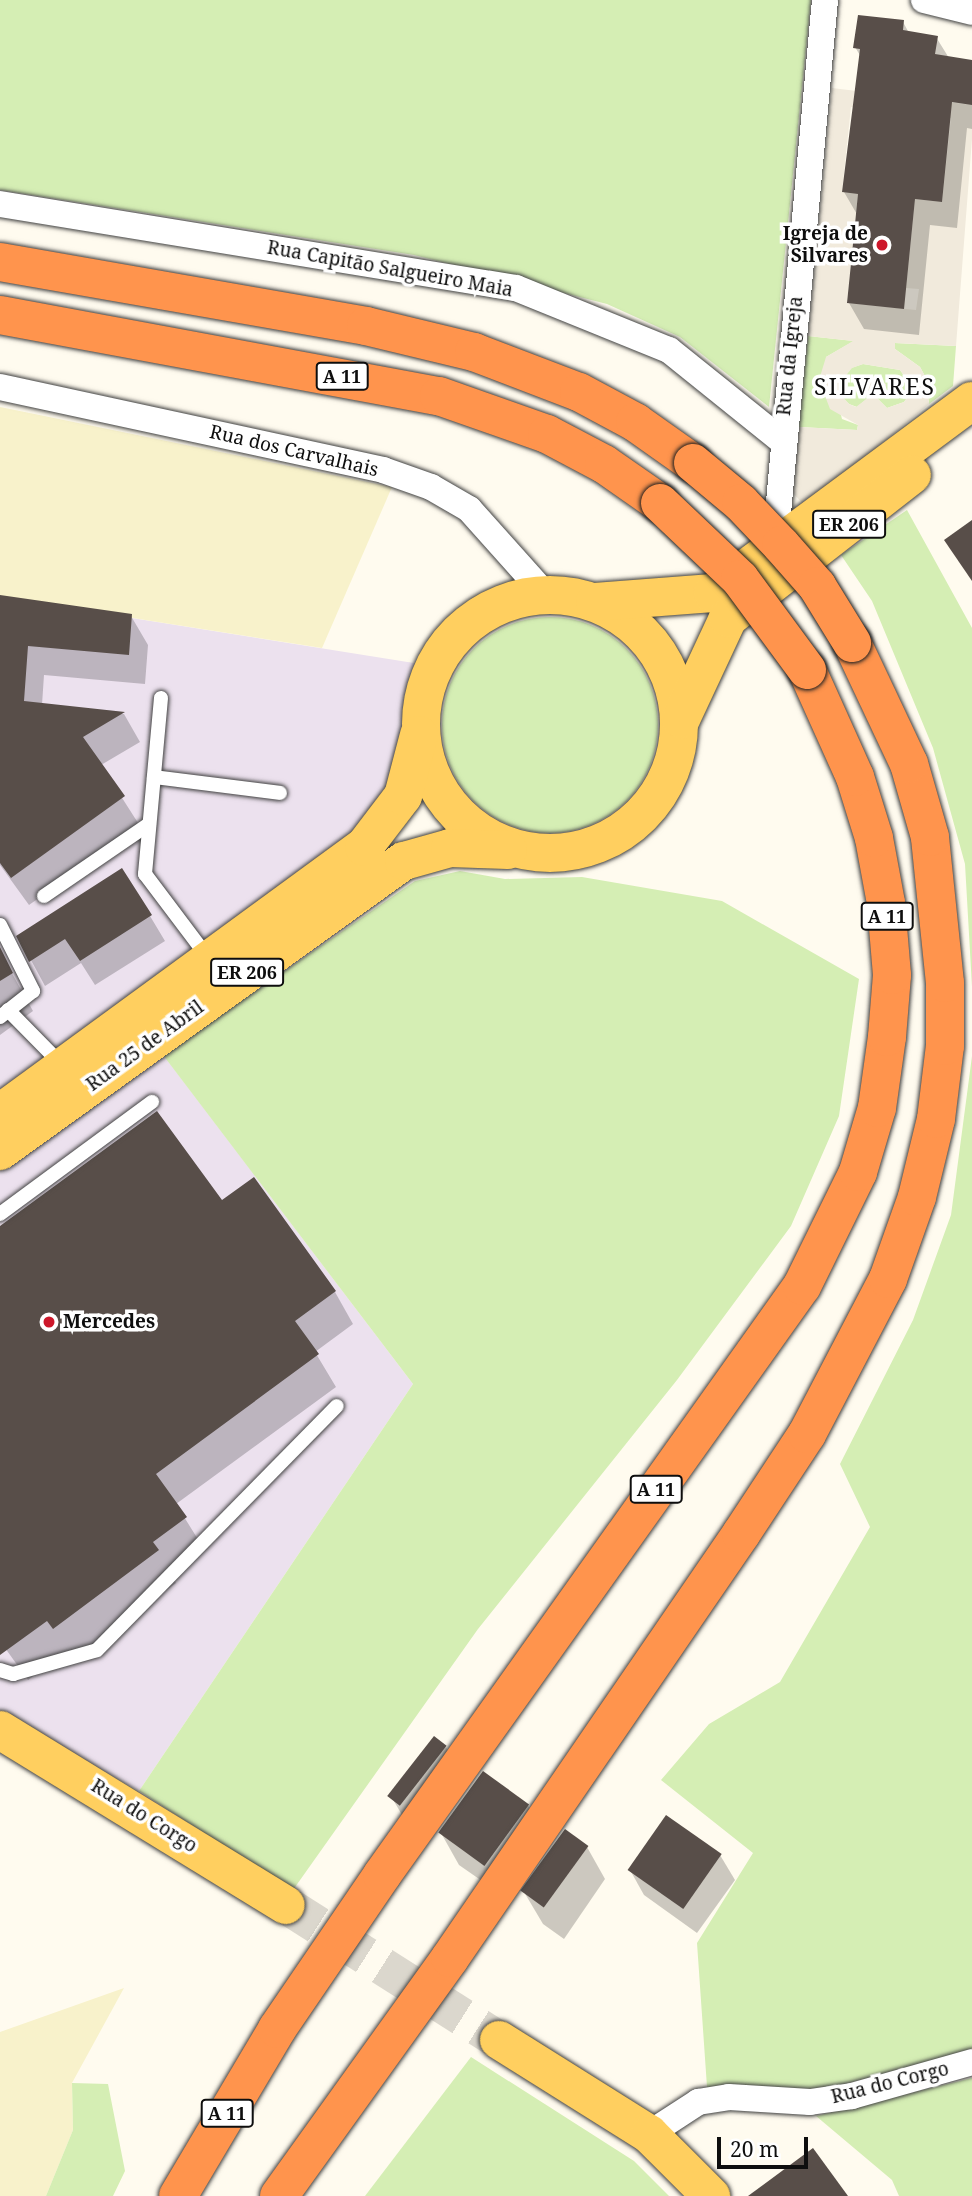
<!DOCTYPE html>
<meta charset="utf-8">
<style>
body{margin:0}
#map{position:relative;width:972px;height:2196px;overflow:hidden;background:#fffbef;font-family:"Noto Serif",serif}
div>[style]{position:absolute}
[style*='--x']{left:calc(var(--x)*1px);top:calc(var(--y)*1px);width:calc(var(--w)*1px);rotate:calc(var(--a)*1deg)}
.industrial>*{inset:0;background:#ece1ee}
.farmland>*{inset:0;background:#f8f2cb}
.green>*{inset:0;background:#d5eeb4}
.round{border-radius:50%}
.plaza>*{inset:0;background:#f1eadc}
.shadow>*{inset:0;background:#0003}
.building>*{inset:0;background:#584e49;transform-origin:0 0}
.primary-tunnel>*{height:38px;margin-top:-19px;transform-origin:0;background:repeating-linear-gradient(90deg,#dbd7cd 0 38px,transparent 0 57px)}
.roads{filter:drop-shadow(0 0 2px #414141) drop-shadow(0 0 2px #414141)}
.service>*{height:14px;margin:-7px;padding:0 7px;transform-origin:7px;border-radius:7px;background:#fff}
.minor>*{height:26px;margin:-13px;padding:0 13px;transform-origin:13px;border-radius:13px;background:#fff}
.primary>*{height:38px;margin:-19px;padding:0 19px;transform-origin:19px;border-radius:19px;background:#ffcf5f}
.primary>.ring{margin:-19px;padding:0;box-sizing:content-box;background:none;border:38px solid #ffcf5f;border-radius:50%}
.motorway>*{height:38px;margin:-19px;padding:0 19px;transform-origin:19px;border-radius:19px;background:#ff944d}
.bridges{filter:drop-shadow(0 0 2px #1f1f1f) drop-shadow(0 0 2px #1f1f1f)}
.motorway-bridge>*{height:38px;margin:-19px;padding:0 19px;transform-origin:19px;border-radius:19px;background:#ff944d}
.dots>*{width:19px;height:19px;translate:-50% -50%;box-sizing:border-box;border:4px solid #fff;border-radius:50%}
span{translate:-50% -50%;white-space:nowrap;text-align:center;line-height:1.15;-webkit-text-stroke:7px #fff;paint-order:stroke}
.shield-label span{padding:2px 5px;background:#fff;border:2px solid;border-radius:5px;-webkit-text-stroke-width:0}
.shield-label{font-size:18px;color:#0e0e0e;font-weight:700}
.poi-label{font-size:19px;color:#0e0e0e;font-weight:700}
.right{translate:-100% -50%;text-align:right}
.left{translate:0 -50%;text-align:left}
.street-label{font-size:19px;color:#0e0e0e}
.quarter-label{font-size:23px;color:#0e0e0e;letter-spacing:2px}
.scale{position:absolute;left:717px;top:2137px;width:91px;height:32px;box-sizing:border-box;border:4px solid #0e0e0e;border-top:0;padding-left:9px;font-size:21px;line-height:24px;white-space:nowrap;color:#0e0e0e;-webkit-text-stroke:5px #fff;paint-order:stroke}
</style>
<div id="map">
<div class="industrial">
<div style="clip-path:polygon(0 597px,420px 664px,394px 790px,355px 842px,0 1092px)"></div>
<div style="clip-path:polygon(155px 1044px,413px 1384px,139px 1791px,0 1713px,0 1154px)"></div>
</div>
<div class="farmland">
<div style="clip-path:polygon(0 407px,392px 487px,322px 648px,0 597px)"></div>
<div style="clip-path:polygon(124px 1988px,72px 2083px,73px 2130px,46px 2196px,0 2196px,0 2032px)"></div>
</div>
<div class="green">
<div style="clip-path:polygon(0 0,811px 0,769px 407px,680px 337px,607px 304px,414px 255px,0 190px)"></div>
<div style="clip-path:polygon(808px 336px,854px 341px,826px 357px,842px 419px,858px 425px,857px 430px,799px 427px)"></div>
<div style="clip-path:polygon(895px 343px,956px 346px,953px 386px,929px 404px,926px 378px,920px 367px,895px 349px)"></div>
<div style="clip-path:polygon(863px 364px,900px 370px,912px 387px,910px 394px,904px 402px,887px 408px,877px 398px,879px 378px,871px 376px,862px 380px,869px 397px,857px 407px,849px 404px,841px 396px,839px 384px,851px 368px)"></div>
<div style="clip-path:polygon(907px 510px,972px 628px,972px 987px,965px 864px,933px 748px,872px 601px,841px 555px)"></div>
<div class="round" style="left:442px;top:617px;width:216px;height:216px"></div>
<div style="clip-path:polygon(460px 871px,505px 879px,582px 877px,722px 901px,859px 979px,839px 1116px,791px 1226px,677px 1380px,478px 1629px,293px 1890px,139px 1791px,413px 1384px,163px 1055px,415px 881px)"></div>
<div style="clip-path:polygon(972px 1056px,972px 2051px,814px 2092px,707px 2087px,697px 1943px,753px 1853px,661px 1780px,709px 1724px,780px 1682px,870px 1527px,840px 1464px,913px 1320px,951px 1215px)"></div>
<div style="clip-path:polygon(471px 2057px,634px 2161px,669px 2196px,365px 2196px)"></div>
<div style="clip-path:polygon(972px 2078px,972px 2196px,899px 2196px,892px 2180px,816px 2116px)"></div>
<div style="clip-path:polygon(72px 2083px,108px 2084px,125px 2171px,113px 2196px,46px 2196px,73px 2130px)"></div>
</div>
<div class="plaza">
<div style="clip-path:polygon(evenodd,832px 88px,972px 105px,972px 139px,956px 346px,895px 343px,895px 349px,920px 367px,926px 378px,929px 404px,806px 507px,791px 491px,799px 427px,857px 430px,858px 425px,830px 409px,819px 380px,826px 357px,853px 341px,808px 336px,832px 88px,851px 107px,951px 118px,942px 202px,915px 199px,906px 288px,919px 289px,916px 310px,847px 303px,858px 194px,842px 192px,851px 107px,832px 88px,863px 364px,900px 370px,912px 387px,910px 394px,904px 402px,887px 408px,877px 398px,886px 394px,886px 384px,871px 376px,859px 384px,869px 397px,856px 407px,849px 404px,841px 395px,839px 384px,852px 368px,863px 364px)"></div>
</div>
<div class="shadow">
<div style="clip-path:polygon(903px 22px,909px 33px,936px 37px,949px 58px,972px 61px,972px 129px,967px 128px,957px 228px,930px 225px,919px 335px,864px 329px,849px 303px,858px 216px,844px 192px,861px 57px,855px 47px)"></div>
<div style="clip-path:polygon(0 597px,131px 616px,148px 645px,145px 684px,44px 675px,42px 705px,124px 714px,140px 742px,101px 765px,140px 826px,29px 905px,0 865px)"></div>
<div style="clip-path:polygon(150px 916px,165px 941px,95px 985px,81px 963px,45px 986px,18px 936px)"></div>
<div style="clip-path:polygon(0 952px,33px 1011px,0 1035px)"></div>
<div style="clip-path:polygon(222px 1203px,335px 1292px,353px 1324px,315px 1352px,336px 1387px,176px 1504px,204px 1549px,171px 1574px,176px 1583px,73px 1659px,67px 1651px,28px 1680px,0 1641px,0 1228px)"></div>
<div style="clip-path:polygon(446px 1747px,464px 1779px,411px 1830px,392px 1798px)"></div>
<div style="clip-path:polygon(528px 1805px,546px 1837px,505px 1897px,459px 1865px,441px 1833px)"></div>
<div style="clip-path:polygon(587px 1847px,605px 1879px,564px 1939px,543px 1924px,524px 1892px)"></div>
<div style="clip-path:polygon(720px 1855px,735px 1880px,697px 1933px,644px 1895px,630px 1870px)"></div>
</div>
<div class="building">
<div style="clip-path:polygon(858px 15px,904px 20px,903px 30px,938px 36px,935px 54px,972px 60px,972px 105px,952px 102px,942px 202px,915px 199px,904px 309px,847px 303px,858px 194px,842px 192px,860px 49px,853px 48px)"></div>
<div style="clip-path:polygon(972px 520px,972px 581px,944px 540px)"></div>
<div style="clip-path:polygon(0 595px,132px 614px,129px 655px,28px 646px,24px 701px,125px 712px,83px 737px,125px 796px,11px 878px,0 863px)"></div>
<div style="clip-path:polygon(122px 868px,152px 915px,80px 961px,65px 939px,29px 962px,16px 936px)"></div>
<div style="clip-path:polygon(0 947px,13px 973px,0 981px)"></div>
<div style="clip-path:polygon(157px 1111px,222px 1200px,254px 1177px,336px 1291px,295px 1321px,319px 1354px,156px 1474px,187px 1517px,153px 1542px,159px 1550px,53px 1629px,47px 1621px,0 1655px,0 1226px)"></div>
<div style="left:434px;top:1736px;width:16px;height:76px;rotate:38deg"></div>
<div style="left:483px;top:1771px;width:57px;height:76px;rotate:36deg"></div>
<div style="left:666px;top:1815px;width:68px;height:67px;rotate:35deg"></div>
<div style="left:565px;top:1829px;width:29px;height:76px;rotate:36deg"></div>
<div style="clip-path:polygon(813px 2148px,848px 2196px,748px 2196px)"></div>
</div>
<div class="primary-tunnel">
<div style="--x:286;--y:1905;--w:252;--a:32.4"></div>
</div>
<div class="roads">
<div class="service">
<div style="--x:161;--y:698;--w:177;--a:95.2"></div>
<div style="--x:145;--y:874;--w:106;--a:53"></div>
<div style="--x:154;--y:777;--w:127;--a:7.2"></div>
<div style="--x:44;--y:896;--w:127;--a:-34.4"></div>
<div style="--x:0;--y:925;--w:74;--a:63.4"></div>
<div style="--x:33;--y:991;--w:42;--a:141.8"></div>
<div style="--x:8;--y:1010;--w:78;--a:45.5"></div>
<div style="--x:0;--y:1214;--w:189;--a:-36.4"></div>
<div style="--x:0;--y:1670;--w:14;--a:17"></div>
<div style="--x:13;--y:1674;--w:87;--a:-15.9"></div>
<div style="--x:97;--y:1650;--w:342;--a:-45.5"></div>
</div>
<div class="minor">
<div style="--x:924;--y:0;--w:49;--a:14"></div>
<div style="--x:0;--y:204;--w:523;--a:9.25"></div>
<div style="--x:516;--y:288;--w:165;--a:22.1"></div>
<div style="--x:669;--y:350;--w:145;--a:38.8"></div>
<div style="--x:0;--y:387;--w:392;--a:12.2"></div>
<div style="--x:383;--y:470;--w:51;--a:19.5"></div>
<div style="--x:431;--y:487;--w:44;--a:30.1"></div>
<div style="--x:469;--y:509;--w:114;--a:48.2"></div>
<div style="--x:775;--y:546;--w:548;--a:-84.77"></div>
<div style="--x:649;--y:2134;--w:59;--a:-33.1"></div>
<div style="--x:698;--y:2102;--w:31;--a:-9"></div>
<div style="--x:729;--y:2097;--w:81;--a:3.5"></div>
<div style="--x:810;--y:2102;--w:42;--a:-8.1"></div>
<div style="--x:852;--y:2096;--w:125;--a:-15.8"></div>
</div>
<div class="primary">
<div class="ring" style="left:421px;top:595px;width:220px;height:220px"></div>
<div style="--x:595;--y:602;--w:118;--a:-4.4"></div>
<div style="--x:713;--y:593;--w:322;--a:-36.6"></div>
<div style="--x:681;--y:719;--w:111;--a:-65"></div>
<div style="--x:728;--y:618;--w:233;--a:-37.9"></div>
<div style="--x:0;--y:1113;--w:451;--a:-36.2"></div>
<div style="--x:364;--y:847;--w:64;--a:-52.6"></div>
<div style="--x:403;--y:796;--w:63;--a:-75.3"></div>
<div style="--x:0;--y:1151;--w:497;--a:-35.7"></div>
<div style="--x:404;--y:861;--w:48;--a:-15.8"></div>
<div style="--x:450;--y:848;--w:58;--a:2"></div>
<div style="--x:0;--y:1730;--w:335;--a:31.5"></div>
<div style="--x:499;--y:2040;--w:177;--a:32.1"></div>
<div style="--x:649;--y:2134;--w:88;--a:45"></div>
</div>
<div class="motorway">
<div style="--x:0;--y:262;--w:372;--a:9.9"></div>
<div style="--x:366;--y:326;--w:111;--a:13.5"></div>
<div style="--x:474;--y:352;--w:112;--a:20.9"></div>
<div style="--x:579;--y:392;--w:64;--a:28.2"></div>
<div style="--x:635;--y:422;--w:71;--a:35.3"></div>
<div style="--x:0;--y:315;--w:446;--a:10.5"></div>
<div style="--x:439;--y:396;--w:114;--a:19.4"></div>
<div style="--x:547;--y:434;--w:64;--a:27.8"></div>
<div style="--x:604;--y:464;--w:68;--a:34.9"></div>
<div style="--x:178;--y:2196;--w:194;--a:-59.3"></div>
<div style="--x:277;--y:2029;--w:186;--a:-55.7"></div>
<div style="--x:382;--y:1875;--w:723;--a:-54.51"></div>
<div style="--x:802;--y:1286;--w:127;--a:-63.8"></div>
<div style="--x:858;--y:1172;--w:67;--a:-73.5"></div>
<div style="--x:877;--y:1108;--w:72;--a:-82"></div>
<div style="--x:887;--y:1037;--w:62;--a:-85.4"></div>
<div style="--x:892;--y:975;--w:72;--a:-94.8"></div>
<div style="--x:886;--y:903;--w:66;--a:-100.5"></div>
<div style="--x:874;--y:838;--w:64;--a:-107.3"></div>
<div style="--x:855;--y:777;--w:117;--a:-114.2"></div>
<div style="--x:279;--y:2196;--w:293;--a:-54.3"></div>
<div style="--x:450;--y:1958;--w:514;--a:-55.54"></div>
<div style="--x:741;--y:1534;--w:120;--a:-56.6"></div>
<div style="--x:807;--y:1434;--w:175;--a:-62.4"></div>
<div style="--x:888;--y:1279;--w:87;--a:-70.5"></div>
<div style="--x:917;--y:1197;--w:80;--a:-76.3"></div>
<div style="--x:936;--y:1119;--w:74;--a:-83"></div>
<div style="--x:945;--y:1046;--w:63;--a:-90"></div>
<div style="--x:945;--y:983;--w:147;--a:-95.9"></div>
<div style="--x:930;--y:837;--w:76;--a:-106"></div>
<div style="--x:909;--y:764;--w:134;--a:-115.2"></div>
</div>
</div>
<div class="bridges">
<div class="motorway-bridge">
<div style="--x:693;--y:463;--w:62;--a:39.8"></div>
<div style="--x:741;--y:503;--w:58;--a:46.4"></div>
<div style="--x:781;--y:545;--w:55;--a:48.7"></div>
<div style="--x:817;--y:586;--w:67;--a:58.4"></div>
<div style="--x:660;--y:503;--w:110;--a:43.5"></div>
<div style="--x:740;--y:579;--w:113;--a:53.6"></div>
</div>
</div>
<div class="dots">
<div style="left:882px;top:245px;background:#cd172a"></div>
<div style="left:49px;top:1322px;background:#cd172a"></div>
</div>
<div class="shield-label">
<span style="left:342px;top:376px">A 11</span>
<span style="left:849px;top:524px">ER 206</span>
<span style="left:887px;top:916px">A 11</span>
<span style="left:247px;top:972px">ER 206</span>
<span style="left:656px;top:1489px">A 11</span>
<span style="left:227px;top:2113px">A 11</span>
</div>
<div class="poi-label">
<span class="right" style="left:868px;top:245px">Igreja de<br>Silvares</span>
<span class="left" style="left:63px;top:1322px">Mercedes</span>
</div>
<div class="street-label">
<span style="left:390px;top:269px;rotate:10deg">Rua Capitão Salgueiro Maia</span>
<span style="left:790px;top:356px;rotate:-84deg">Rua da Igreja</span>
<span style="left:294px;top:451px;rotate:13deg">Rua dos Carvalhais</span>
<span style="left:145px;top:1046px;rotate:-36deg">Rua 25 de Abril</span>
<span style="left:144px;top:1816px;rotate:32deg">Rua do Corgo</span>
<span style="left:890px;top:2083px;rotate:-14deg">Rua do Corgo</span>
</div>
<div class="quarter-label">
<span style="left:875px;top:386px">SILVARES</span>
</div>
<div class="scale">20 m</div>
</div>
